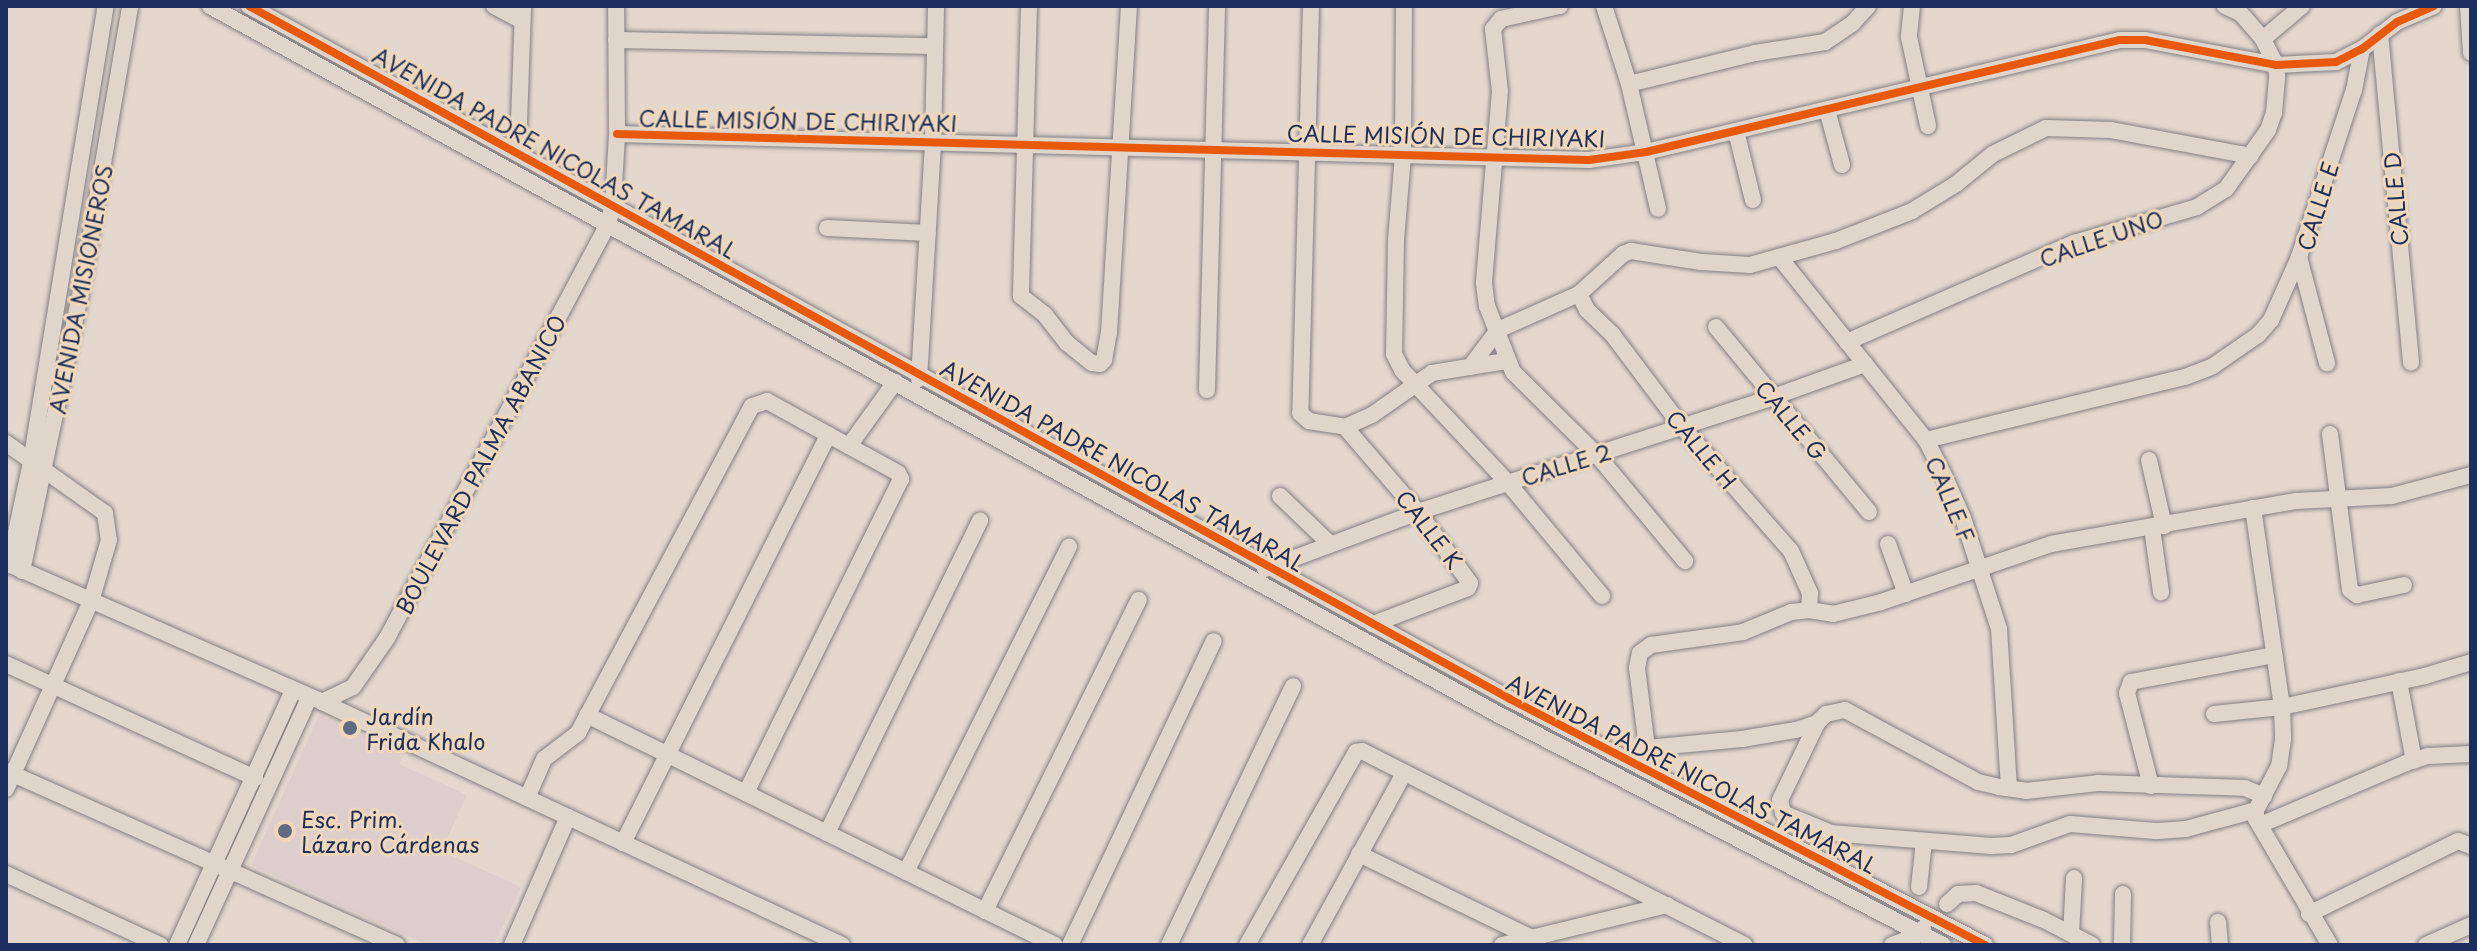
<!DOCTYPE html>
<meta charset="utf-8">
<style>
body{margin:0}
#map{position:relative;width:2477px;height:951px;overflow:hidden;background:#e4d7ce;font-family:"Playpen Sans",sans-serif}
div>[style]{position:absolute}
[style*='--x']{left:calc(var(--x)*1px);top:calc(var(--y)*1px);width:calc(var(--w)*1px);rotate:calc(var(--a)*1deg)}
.built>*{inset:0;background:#ddcdcd}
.roads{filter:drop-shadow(0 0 2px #828084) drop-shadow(0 0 2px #828084)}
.minor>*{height:16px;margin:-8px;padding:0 8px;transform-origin:8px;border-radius:8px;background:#dfd5cb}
.cycleway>*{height:8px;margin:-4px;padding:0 4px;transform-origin:4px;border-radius:4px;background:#e8590c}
.dots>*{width:22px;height:22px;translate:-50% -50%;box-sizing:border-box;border:4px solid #f1d7b8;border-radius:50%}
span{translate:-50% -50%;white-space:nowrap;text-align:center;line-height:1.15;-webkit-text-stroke:6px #f1d7b8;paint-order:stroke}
.street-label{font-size:22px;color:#1b2f5e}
.poi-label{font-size:22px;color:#1b2f5e}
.left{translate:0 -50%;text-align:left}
.frame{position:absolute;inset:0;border:8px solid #1b2f5e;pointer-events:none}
</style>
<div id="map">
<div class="built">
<div style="clip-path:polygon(319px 715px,404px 754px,399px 764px,467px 795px,441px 851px,521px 887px,494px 945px,428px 945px,251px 865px)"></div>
</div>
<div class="roads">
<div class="minor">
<div style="--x:210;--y:6;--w:1473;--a:28.81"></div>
<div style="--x:1501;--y:716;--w:498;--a:27.4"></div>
<div style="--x:249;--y:6;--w:1439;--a:28.79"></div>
<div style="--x:1510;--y:699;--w:535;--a:27.38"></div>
<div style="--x:494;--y:6;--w:32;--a:28"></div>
<div style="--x:1029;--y:6;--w:290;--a:91.6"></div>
<div style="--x:1021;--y:296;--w:31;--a:38"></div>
<div style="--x:1045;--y:315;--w:36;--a:52"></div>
<div style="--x:1067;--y:343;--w:32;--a:39"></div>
<div style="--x:1092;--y:363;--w:8;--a:7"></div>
<div style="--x:1100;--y:364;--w:6;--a:-45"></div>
<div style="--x:1104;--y:360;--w:27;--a:-80"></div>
<div style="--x:1109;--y:333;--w:328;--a:-86.5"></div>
<div style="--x:1311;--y:6;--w:407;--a:91.5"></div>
<div style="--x:1300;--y:413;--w:12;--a:42"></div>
<div style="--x:1309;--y:421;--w:36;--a:9"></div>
<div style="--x:1345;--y:427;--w:112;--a:49.3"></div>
<div style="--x:1418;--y:512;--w:88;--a:53.8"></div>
<div style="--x:1470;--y:583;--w:5;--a:112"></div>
<div style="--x:1468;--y:588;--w:102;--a:159.2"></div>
<div style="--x:1404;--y:6;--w:149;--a:90.4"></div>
<div style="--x:1403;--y:155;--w:86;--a:94.7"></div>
<div style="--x:1396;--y:241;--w:113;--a:91"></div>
<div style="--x:1394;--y:354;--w:18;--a:63"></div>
<div style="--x:1402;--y:370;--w:155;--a:46.8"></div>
<div style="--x:1508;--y:483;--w:147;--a:50.2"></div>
<div style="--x:1560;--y:6;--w:60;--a:167.6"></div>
<div style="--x:1501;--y:19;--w:13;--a:129"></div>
<div style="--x:1493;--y:29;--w:62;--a:83.6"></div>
<div style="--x:1500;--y:91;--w:193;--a:94.8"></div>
<div style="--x:1484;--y:283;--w:23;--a:83"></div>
<div style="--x:1487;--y:306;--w:71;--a:68.5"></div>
<div style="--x:1513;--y:372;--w:118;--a:44.7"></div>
<div style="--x:1597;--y:455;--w:138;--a:50.3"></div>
<div style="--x:1604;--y:6;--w:82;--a:72.2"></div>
<div style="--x:1629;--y:84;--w:128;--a:76.9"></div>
<div style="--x:1912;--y:6;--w:31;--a:96"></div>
<div style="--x:1909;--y:37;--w:91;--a:77.9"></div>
<div style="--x:2468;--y:6;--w:47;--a:86.3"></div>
<div style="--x:2380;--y:34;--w:330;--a:84.6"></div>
<div style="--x:2263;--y:39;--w:51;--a:-40.2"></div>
<div style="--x:616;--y:40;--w:319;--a:1.1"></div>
<div style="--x:1629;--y:84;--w:130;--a:-13.8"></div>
<div style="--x:1755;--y:53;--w:71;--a:-8.9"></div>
<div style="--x:1825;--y:42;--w:32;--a:-34"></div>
<div style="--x:1852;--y:24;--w:24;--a:-48"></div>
<div style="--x:1827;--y:110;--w:57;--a:74.7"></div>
<div style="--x:1736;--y:131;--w:71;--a:76.2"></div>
<div style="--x:617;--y:134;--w:972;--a:1.53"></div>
<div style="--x:1589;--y:160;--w:58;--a:-8"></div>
<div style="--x:1646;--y:152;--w:487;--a:-13.3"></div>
<div style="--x:2120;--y:40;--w:25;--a:0"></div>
<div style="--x:2145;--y:40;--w:133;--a:10.8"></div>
<div style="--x:2276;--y:65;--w:60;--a:-2.9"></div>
<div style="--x:2336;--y:62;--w:29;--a:-27"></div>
<div style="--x:2362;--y:49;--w:44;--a:-37.6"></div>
<div style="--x:2397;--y:22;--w:40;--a:-23.4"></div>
<div style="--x:518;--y:151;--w:145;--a:-88"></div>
<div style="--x:827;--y:228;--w:101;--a:2.8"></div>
<div style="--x:2299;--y:257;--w:110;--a:75.2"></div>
<div style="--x:1780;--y:258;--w:233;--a:51.3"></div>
<div style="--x:1926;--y:440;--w:37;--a:63"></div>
<div style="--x:1943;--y:473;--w:49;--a:66"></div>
<div style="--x:1963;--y:518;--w:117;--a:72"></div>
<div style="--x:1999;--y:629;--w:159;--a:86.4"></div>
<div style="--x:1579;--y:294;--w:18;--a:63"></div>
<div style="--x:1587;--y:310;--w:35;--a:44"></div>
<div style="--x:1612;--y:334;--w:116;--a:53"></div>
<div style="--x:1682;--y:427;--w:165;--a:48.7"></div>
<div style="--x:1791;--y:551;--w:46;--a:65.7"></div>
<div style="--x:1810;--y:593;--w:17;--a:93"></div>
<div style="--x:1716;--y:327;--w:240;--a:50.4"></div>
<div style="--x:1847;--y:342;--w:248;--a:-23.6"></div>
<div style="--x:2074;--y:243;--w:128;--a:-16.3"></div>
<div style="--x:2197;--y:207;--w:34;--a:-32"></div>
<div style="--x:2226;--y:189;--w:72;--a:-54.6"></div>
<div style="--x:2268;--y:130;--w:18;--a:-71"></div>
<div style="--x:2274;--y:113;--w:37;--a:-85"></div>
<div style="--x:2277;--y:76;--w:11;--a:-95"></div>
<div style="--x:2276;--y:65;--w:29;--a:-117"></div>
<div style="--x:2263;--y:39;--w:35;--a:-131"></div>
<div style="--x:2240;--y:13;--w:17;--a:-155"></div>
<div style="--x:1470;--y:367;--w:46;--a:-52.9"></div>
<div style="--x:1498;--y:330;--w:89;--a:-24"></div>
<div style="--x:1579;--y:294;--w:59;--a:-42.3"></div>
<div style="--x:1623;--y:254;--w:9;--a:-21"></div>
<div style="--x:1631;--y:251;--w:71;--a:8.9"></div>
<div style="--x:1701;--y:262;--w:49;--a:3.5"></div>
<div style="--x:1750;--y:265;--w:89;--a:-15.6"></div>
<div style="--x:1836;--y:241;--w:82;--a:-21.5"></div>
<div style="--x:1912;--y:211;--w:52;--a:-31.5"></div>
<div style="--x:1956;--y:184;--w:48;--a:-39"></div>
<div style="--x:1993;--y:154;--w:59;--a:-26.1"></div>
<div style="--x:2046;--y:128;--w:65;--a:1.8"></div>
<div style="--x:2111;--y:130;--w:142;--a:10.5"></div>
<div style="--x:919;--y:379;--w:239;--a:-86.6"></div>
<div style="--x:933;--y:140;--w:134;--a:-88.7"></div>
<div style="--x:1207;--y:390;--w:384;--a:-88.5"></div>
<div style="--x:1345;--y:427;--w:30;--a:-24"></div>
<div style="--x:1372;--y:415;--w:73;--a:-35"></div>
<div style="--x:1432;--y:373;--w:75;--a:-9.2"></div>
<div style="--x:2330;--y:434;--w:157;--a:82.7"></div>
<div style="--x:2350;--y:590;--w:9;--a:36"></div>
<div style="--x:2357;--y:595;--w:48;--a:-12"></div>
<div style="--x:1926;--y:440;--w:267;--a:-13.7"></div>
<div style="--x:2185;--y:377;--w:30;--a:-21"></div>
<div style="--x:2213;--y:366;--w:55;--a:-34.6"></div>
<div style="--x:2258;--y:335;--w:20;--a:-49"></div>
<div style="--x:2271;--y:320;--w:69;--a:-66"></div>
<div style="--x:2299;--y:257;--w:176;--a:-71.8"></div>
<div style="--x:2354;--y:90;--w:42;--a:-79"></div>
<div style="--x:6;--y:443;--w:121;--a:35.3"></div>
<div style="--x:105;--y:513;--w:27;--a:82"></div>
<div style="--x:109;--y:540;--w:64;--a:106.4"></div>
<div style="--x:91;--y:601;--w:206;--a:114.3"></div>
<div style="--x:849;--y:446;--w:79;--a:-54.3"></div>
<div style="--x:2149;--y:460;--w:68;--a:77.2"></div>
<div style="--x:1280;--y:496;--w:69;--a:43.8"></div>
<div style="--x:2253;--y:508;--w:201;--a:81.7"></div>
<div style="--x:2282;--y:707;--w:32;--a:88"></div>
<div style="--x:2283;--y:739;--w:27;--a:98"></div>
<div style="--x:2279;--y:766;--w:50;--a:117.6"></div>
<div style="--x:2256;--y:810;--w:9;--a:90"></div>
<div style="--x:2256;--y:819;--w:146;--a:59.6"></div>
<div style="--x:2152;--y:528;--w:65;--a:82"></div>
<div style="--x:1888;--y:544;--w:53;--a:70.2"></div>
<div style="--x:6;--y:563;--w:345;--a:23.7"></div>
<div style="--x:322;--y:702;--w:574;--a:25.05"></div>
<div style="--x:9;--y:565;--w:105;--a:-77.9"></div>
<div style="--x:31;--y:462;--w:462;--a:-80.7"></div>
<div style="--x:1265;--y:569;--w:163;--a:-20.4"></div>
<div style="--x:1418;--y:512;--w:373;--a:-17.9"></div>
<div style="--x:1773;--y:397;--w:98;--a:-19.7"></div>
<div style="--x:22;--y:571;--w:286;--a:-78.1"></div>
<div style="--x:81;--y:291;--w:289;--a:-80.2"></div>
<div style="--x:6;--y:664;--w:274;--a:24.6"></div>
<div style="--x:2399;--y:681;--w:81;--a:79.4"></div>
<div style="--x:322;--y:702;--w:34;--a:-26"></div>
<div style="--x:353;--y:687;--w:60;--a:-55.2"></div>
<div style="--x:387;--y:638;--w:469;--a:-61.9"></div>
<div style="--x:608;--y:224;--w:21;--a:-76"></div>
<div style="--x:613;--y:204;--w:70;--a:-86.7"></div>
<div style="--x:617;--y:134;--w:128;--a:-90.4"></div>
<div style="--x:2214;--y:714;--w:68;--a:-5.9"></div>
<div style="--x:2282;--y:707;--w:146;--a:-12.2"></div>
<div style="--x:2425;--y:676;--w:48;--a:-16.9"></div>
<div style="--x:587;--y:715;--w:521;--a:26.17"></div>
<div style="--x:1647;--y:748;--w:81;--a:-97.1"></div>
<div style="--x:1637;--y:668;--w:15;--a:-79"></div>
<div style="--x:1640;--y:653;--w:14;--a:-36"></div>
<div style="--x:1651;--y:645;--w:93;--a:-8"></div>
<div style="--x:1743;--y:632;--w:52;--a:-22.6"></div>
<div style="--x:1791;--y:612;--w:18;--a:-6"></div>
<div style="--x:1809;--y:610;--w:24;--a:9"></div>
<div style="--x:1833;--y:614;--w:49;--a:-14"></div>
<div style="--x:1881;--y:602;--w:180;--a:-18.8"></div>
<div style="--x:2051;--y:544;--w:249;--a:-10"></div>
<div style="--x:2296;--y:501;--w:96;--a:-3"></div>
<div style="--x:2392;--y:496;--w:82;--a:-14.9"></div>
<div style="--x:1642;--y:757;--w:10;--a:-61"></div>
<div style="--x:1647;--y:748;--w:95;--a:-5.4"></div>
<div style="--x:1742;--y:739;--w:55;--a:-9.5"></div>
<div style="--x:1796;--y:730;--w:22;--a:-18"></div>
<div style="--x:6;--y:771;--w:428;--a:24"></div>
<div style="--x:2151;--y:786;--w:96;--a:-104.5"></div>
<div style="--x:2127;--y:693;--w:12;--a:-70"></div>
<div style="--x:2131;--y:682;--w:146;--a:-10.7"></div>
<div style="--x:527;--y:798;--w:43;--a:-66.4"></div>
<div style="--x:544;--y:759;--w:43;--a:-37.4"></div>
<div style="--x:578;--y:733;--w:370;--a:-62"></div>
<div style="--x:752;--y:406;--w:16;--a:-18"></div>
<div style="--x:767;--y:401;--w:149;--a:28.8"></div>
<div style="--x:898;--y:473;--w:7;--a:63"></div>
<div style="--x:901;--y:479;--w:350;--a:116.3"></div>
<div style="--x:2256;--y:810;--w:73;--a:164.8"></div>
<div style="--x:2186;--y:829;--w:31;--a:176"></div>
<div style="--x:2155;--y:831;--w:85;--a:-175.3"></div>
<div style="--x:2070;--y:824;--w:63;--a:160.4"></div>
<div style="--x:2011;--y:845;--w:20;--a:177"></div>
<div style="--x:1991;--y:846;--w:161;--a:-175.4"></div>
<div style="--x:1831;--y:833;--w:52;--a:-157.4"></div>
<div style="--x:1783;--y:813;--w:13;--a:-103"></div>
<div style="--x:1780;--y:800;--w:85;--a:-64.3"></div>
<div style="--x:1817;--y:723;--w:13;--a:-45"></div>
<div style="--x:1826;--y:714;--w:19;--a:-12"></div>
<div style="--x:1845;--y:710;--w:151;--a:28.4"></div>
<div style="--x:1978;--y:782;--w:22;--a:13"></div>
<div style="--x:1999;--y:787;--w:27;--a:8"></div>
<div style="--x:2026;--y:791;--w:72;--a:-6.3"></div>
<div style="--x:2098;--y:783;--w:147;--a:1.9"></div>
<div style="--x:2245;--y:788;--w:21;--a:23"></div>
<div style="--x:2260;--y:825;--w:159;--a:-23"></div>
<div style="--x:2406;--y:763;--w:23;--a:-18"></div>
<div style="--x:2428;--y:756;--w:43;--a:-2.7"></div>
<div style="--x:827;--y:833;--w:348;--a:-63.9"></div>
<div style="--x:623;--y:843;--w:457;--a:-63.3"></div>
<div style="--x:1359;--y:854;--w:192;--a:25.9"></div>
<div style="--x:906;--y:872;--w:364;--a:-63.4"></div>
<div style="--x:6;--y:874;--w:170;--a:24.8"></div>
<div style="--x:1919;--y:887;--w:46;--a:-83.8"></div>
<div style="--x:1947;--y:904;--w:15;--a:-42"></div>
<div style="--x:1958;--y:894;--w:18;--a:-3"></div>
<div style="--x:1976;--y:893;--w:73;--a:21.7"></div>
<div style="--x:2044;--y:920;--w:54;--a:27.5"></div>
<div style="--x:985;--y:911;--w:347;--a:-63.7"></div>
<div style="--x:2309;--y:914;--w:166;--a:-26.1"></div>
<div style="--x:2458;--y:841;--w:14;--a:21"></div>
<div style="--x:2218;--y:922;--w:23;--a:85"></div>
<div style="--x:2071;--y:934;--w:56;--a:-86.9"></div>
<div style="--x:177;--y:945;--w:279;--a:-65.5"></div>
<div style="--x:196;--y:945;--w:272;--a:-65.4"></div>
<div style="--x:512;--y:945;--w:140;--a:-66.4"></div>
<div style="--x:1070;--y:945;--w:336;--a:-64.7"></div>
<div style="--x:1169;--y:945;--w:287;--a:-64.4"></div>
<div style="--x:1247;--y:945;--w:222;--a:-60.5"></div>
<div style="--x:1356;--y:752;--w:6;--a:-9"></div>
<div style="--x:1362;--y:751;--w:429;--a:26.9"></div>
<div style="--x:1310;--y:945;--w:196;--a:-61.3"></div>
<div style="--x:1502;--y:945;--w:170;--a:-13.6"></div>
<div style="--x:1892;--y:945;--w:31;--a:-21"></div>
<div style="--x:1921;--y:934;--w:6;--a:-72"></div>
<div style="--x:2122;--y:945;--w:51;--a:-88.9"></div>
<div style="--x:2426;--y:945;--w:49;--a:-24"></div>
</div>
</div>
<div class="cycleway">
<div style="--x:249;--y:6;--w:1439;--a:28.79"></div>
<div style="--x:1510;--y:699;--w:535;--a:27.38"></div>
<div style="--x:617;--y:134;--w:972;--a:1.53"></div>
<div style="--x:1589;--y:160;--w:58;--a:-8"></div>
<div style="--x:1646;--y:152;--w:487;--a:-13.3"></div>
<div style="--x:2120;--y:40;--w:25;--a:0"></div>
<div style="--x:2145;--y:40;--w:133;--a:10.8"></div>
<div style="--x:2276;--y:65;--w:60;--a:-2.9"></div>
<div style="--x:2336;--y:62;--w:29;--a:-27"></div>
<div style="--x:2362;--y:49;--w:44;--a:-37.6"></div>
<div style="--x:2397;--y:22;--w:40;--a:-23.4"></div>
</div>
<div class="dots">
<div style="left:350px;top:728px;background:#616a85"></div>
<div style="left:285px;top:831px;background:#616a85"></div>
</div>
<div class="street-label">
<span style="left:798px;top:120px;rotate:1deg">CALLE MISIÓN DE CHIRIYAKI</span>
<span style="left:1446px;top:135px;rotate:1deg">CALLE MISIÓN DE CHIRIYAKI</span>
<span style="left:555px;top:152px;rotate:29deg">AVENIDA PADRE NICOLAS TAMARAL</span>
<span style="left:2395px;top:199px;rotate:-95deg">CALLE D</span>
<span style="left:2317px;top:206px;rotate:-73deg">CALLE E</span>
<span style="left:2101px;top:238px;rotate:-19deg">CALLE UNO</span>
<span style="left:80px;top:289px;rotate:-79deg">AVENIDA MISIONEROS</span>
<span style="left:1792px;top:420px;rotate:50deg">CALLE G</span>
<span style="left:1702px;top:449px;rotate:50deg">CALLE H</span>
<span style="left:480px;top:464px;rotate:-62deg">BOULEVARD PALMA ABANICO</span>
<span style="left:1566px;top:464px;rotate:-17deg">CALLE 2</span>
<span style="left:1123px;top:465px;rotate:29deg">AVENIDA PADRE NICOLAS TAMARAL</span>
<span style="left:1951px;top:499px;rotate:67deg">CALLE F</span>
<span style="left:1430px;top:529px;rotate:52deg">CALLE K</span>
<span style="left:1692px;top:773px;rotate:27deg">AVENIDA PADRE NICOLAS TAMARAL</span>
</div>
<div class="poi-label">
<span class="left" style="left:366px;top:728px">Jardín<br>Frida Khalo</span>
<span class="left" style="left:301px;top:831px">Esc. Prim.<br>Lázaro Cárdenas</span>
</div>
<div class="frame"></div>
</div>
